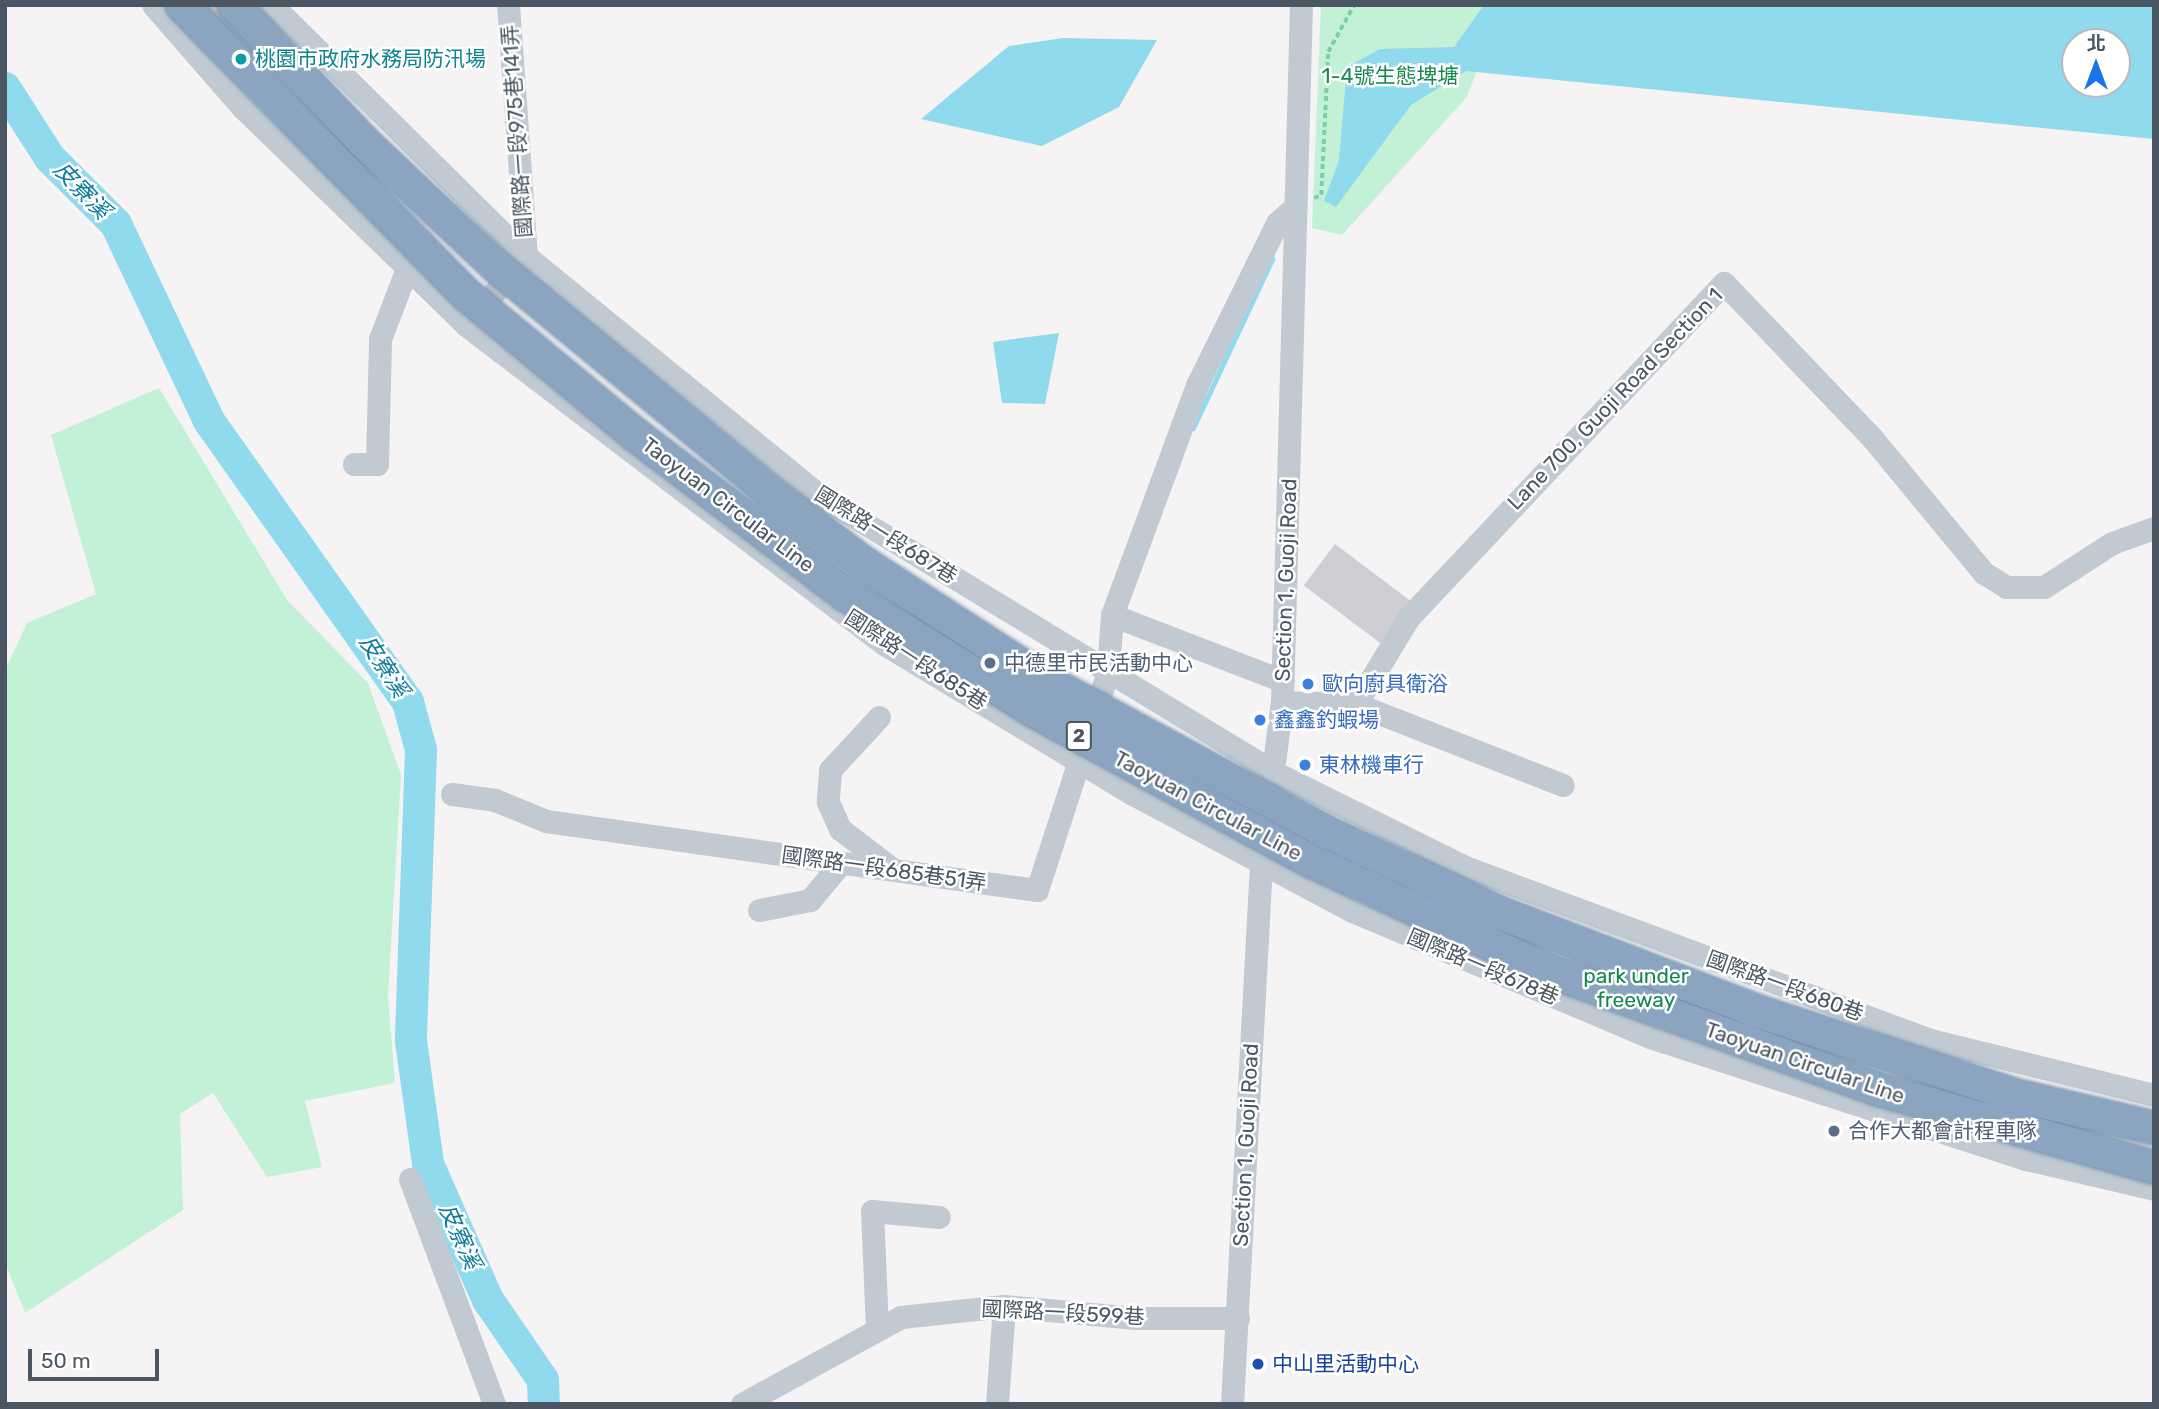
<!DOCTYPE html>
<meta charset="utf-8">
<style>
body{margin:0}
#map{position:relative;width:2159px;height:1409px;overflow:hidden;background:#f5f3f3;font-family:Rubik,"Noto Sans TC",sans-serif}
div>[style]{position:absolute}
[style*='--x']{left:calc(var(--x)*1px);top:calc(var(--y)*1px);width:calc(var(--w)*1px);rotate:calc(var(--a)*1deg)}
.green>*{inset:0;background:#c3f1d5}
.water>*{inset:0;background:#90daee}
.shadow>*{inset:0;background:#0003}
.stream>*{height:5px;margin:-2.5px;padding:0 2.5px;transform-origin:2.5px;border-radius:2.5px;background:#90daee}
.river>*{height:32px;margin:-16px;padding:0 16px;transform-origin:16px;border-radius:16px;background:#90daee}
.building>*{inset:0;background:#cdcfd5;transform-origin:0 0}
.path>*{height:3.5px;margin-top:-1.75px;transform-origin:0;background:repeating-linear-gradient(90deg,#7ad0a6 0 5px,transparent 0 8.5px)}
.minor>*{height:23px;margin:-11.5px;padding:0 11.5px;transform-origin:11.5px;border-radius:11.5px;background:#c1cad2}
.bridges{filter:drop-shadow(0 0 2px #7690ad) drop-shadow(0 0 2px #7690ad)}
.highway-bridge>*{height:32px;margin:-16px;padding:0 16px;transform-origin:16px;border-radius:16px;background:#8ba5c1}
.dots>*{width:19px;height:19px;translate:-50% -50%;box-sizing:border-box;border:4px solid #fff;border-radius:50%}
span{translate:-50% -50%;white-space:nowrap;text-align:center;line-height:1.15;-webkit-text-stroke:5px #fff;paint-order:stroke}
.shield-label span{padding:2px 5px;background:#fff;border:2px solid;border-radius:5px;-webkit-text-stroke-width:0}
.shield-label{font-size:19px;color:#4a5661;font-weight:700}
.culture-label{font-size:21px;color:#0d838f}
.left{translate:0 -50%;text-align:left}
.park-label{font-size:21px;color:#17864f}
.street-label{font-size:21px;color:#4a5661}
.service-label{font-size:21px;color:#4e5e75}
.shop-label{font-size:21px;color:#366cbe}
.transit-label{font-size:21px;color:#164399}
.water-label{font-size:23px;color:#0c7c9b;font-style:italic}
.frame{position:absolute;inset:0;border:7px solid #4a5661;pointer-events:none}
.north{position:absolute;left:2061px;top:28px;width:70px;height:70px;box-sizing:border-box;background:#fff;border:2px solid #b7bbc0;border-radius:50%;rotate:0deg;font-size:19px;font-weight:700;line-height:28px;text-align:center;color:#4a5661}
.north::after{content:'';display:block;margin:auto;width:24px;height:32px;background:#1a73e8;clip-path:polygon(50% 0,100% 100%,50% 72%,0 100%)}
.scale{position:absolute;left:28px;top:1349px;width:131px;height:32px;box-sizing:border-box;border:4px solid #4a5661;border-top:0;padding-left:9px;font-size:21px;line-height:24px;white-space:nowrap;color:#4a5661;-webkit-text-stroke:5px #fff;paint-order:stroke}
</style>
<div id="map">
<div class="green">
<div style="clip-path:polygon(1321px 5px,1505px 5px,1466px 98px,1342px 235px,1312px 228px)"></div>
<div style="clip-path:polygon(159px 388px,287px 600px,368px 683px,401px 775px,388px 997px,395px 1083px,305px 1101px,322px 1167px,267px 1177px,213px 1093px,180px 1114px,183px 1210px,25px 1313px,5px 1263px,5px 670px,27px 623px,96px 594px,51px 435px)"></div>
</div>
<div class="water">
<div style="clip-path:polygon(evenodd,1484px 5px,2154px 5px,2154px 139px,1466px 71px,1411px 105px,1336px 207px,1324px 201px,1339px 160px,1347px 67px,1380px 49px,1454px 47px,1484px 5px,2075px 42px,2117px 42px,2117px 84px,2075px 84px,2075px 42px)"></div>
<div style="clip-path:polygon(1063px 38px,1157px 40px,1119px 107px,1042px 146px,921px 119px,1009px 46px)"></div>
<div style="clip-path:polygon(1059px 333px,1045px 404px,1002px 403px,993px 342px)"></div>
</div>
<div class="shadow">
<div style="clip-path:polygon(176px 5px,257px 5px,293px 47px,247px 87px)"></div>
</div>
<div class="stream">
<div style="--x:1193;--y:428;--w:187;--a:-64.9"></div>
</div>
<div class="river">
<div style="--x:5;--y:88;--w:83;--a:57.3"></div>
<div style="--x:50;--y:158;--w:93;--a:45"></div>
<div style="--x:116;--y:224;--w:218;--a:64.7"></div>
<div style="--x:209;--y:421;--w:344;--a:54.7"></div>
<div style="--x:408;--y:702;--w:50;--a:74.8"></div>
<div style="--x:421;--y:750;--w:291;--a:92"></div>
<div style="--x:411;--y:1041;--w:124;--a:82.1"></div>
<div style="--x:428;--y:1164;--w:149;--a:66.2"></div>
<div style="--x:488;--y:1300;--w:97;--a:55.5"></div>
<div style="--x:543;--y:1380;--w:24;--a:88"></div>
</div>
<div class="building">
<div style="left:1335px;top:544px;width:96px;height:52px;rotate:37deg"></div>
</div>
<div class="path">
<div style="--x:1314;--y:198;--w:8;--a:-23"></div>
<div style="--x:1321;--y:195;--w:143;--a:-87.2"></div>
<div style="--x:1328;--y:52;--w:54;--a:-61"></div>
</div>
<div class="minor">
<div style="--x:153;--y:5;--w:137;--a:48.9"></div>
<div style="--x:243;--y:108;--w:311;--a:44.2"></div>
<div style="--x:272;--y:5;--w:357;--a:44.7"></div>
<div style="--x:526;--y:256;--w:380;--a:39.2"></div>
<div style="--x:820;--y:496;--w:531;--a:31.3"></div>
<div style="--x:1274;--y:772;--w:213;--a:26.4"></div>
<div style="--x:1465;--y:867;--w:496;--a:20.4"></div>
<div style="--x:1930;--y:1040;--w:231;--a:13.8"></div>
<div style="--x:508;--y:5;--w:252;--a:85.9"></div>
<div style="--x:517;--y:266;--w:78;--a:130.8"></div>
<div style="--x:466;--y:325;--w:526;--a:37.35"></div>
<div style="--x:884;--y:644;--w:291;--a:31.1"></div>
<div style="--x:1133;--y:794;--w:248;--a:28.1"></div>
<div style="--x:1352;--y:911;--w:324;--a:22.9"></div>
<div style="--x:1650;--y:1037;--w:395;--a:18"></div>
<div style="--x:2026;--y:1159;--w:131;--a:13.2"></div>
<div style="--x:354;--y:464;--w:23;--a:0"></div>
<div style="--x:377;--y:464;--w:125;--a:-88.6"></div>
<div style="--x:380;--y:339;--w:73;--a:-69.1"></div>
<div style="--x:1112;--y:615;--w:183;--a:21.1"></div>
<div style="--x:1282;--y:702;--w:74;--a:1.5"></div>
<div style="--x:1356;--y:704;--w:222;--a:21.4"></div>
<div style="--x:1356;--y:704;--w:102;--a:-58.7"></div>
<div style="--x:1409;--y:617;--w:459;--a:-46.7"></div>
<div style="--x:1724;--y:283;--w:216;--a:46.3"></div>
<div style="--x:1873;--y:439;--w:174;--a:50.4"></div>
<div style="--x:1984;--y:573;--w:26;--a:32"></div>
<div style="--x:2006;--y:587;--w:38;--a:0"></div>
<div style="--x:2044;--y:587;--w:81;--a:-32.9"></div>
<div style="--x:2112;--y:543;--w:45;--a:-19.7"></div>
<div style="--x:879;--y:717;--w:72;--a:132.8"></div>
<div style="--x:830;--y:770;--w:32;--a:94"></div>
<div style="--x:828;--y:802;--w:30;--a:66"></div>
<div style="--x:840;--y:829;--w:64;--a:37.4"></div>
<div style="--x:452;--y:794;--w:43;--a:7.9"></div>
<div style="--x:495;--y:800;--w:55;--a:22.4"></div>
<div style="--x:546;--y:821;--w:496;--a:8"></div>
<div style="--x:1037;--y:890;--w:230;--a:-72"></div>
<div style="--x:1108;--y:671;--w:56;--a:-85.9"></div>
<div style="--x:1112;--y:615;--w:247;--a:-69.7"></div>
<div style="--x:1198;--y:383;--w:178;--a:-63.7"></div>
<div style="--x:1277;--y:223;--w:25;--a:-42"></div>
<div style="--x:759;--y:910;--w:52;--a:-11.1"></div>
<div style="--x:810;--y:900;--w:48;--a:-50"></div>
<div style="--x:410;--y:1179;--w:240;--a:69.5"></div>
<div style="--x:877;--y:1329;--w:118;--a:-92.4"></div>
<div style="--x:872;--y:1211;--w:67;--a:5.1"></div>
<div style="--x:742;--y:1404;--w:181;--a:-28.7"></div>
<div style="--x:901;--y:1317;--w:104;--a:-6.1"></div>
<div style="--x:1004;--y:1306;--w:132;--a:5.2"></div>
<div style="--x:1135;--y:1318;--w:103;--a:0"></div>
<div style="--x:997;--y:1404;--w:98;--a:-85.9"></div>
<div style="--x:1232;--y:1404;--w:542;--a:-86.93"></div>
<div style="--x:1261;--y:863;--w:162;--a:-82.6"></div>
<div style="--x:1282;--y:702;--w:697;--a:-88.44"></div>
</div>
<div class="bridges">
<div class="highway-bridge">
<div style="--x:182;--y:5;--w:405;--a:45.5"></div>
<div style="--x:466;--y:294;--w:221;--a:39.7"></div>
<div style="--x:636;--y:435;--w:263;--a:37.3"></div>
<div style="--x:845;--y:594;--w:219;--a:31.7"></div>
<div style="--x:1031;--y:709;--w:314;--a:28.5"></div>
<div style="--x:1307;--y:859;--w:264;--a:24.8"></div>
<div style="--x:1547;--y:970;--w:348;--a:19.8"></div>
<div style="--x:1874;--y:1088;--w:291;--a:15.8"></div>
<div style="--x:234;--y:5;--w:189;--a:46.5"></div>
<div style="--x:364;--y:142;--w:181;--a:43.2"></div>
<div style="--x:496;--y:266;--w:355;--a:39.5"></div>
<div style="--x:770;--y:492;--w:119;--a:37.2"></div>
<div style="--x:865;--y:564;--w:213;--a:32.9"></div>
<div style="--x:1044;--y:680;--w:316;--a:28.3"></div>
<div style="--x:1322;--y:830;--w:196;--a:25"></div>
<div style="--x:1500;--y:913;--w:274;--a:20.9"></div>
<div style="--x:1756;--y:1011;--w:275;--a:18"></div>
<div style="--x:2018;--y:1096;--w:140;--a:13.2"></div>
</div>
</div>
<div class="dots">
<div style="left:241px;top:59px;background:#0f9aa8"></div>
<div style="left:990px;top:663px;background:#5c6f8a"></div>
<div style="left:1308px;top:684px;background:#3f7fe0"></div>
<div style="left:1260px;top:720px;background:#3f7fe0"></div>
<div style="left:1305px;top:765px;background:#3f7fe0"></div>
<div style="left:1834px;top:1131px;background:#5c6f8a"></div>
<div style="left:1258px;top:1364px;background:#1a4fb4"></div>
</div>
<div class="shield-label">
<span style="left:1079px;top:736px">2</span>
</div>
<div class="culture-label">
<span class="left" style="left:255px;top:59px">桃園市政府水務局防汛場</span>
</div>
<div class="park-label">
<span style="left:1390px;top:76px">1-4號生態埤塘</span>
<span style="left:1636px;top:988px">park under<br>freeway</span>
</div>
<div class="street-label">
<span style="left:517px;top:131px;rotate:-94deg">國際路一段975巷141弄</span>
<span style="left:1615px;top:399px;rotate:-46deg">Lane 700, Guoji Road Section 1</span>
<span style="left:728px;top:505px;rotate:37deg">Taoyuan Circular Line</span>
<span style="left:886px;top:535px;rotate:32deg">國際路一段687巷</span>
<span style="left:1286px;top:580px;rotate:-88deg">Section 1, Guoji Road</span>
<span style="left:916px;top:660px;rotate:33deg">國際路一段685巷</span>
<span style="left:1208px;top:806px;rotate:28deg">Taoyuan Circular Line</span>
<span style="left:884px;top:869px;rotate:8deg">國際路一段685巷51弄</span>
<span style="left:1483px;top:967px;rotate:23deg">國際路一段678巷</span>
<span style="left:1785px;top:986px;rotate:20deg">國際路一段680巷</span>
<span style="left:1805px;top:1063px;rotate:19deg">Taoyuan Circular Line</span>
<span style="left:1246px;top:1145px;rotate:-87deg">Section 1, Guoji Road</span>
<span style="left:1063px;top:1313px;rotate:3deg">國際路一段599巷</span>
</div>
<div class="service-label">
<span class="left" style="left:1004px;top:663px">中德里市民活動中心</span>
<span class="left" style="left:1848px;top:1131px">合作大都會計程車隊</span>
</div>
<div class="shop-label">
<span class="left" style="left:1322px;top:684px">歐向廚具衛浴</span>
<span class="left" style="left:1274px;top:720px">鑫鑫釣蝦場</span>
<span class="left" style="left:1319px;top:765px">東林機車行</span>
</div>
<div class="transit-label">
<span class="left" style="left:1272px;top:1364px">中山里活動中心</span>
</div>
<div class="water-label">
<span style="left:82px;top:190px;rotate:46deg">皮寮溪</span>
<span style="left:384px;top:666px;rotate:57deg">皮寮溪</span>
<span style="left:460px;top:1236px;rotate:66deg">皮寮溪</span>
</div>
<div class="frame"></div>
<div class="north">北</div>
<div class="scale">50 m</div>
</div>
